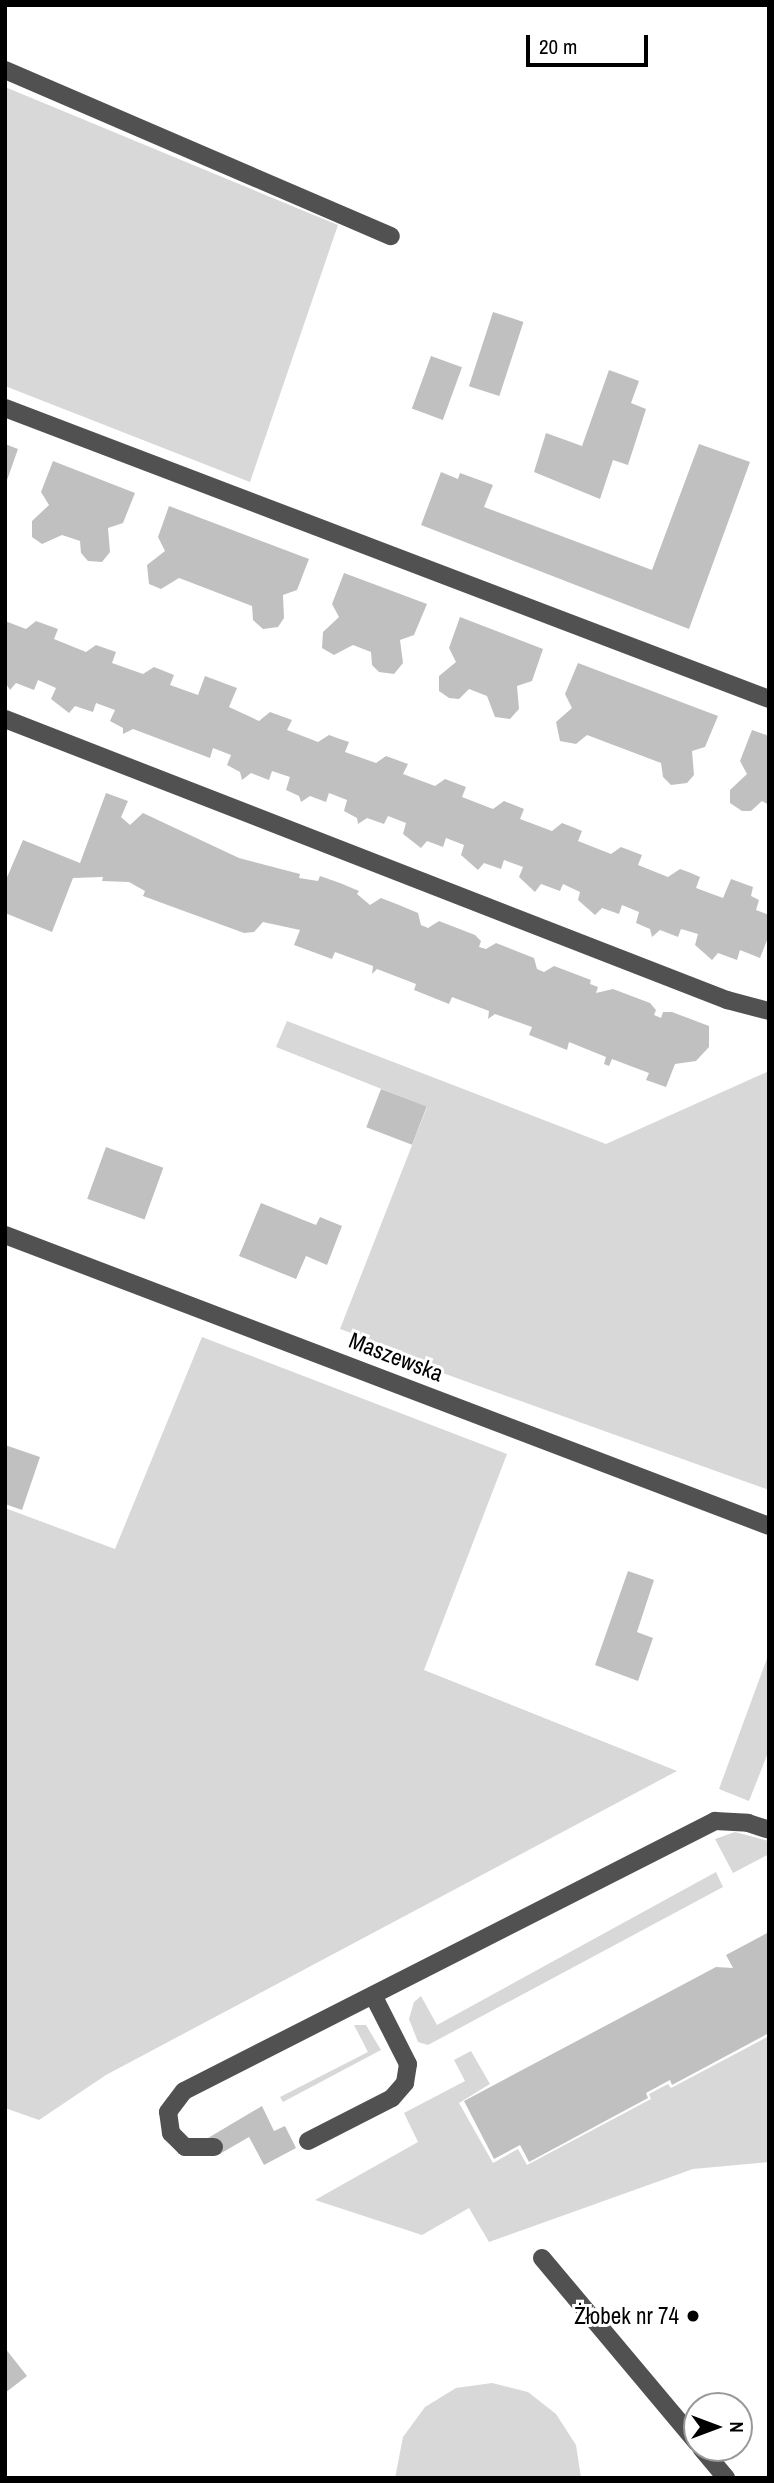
<!DOCTYPE html>
<meta charset="utf-8">
<style>
body{margin:0}
#map{position:relative;width:774px;height:2483px;overflow:hidden;background:#fff;font-family:"Archivo Narrow",sans-serif}
div>[style]{position:absolute}
[style*='--x']{left:calc(var(--x)*1px);top:calc(var(--y)*1px);width:calc(var(--w)*1px);rotate:calc(var(--a)*1deg)}
.green>*{inset:0;background:#d8d8d8}
.building>*{inset:0;background:#c0c0c0;transform-origin:0 0}
.minor>*{height:18px;margin:-9px;padding:0 9px;transform-origin:9px;border-radius:9px;background:#515151}
.dots>*{width:19px;height:19px;translate:-50% -50%;box-sizing:border-box;border:4px solid #fff;border-radius:50%}
span{translate:-50% -50%;white-space:nowrap;text-align:center;line-height:1.15;-webkit-text-stroke:6px #fff;paint-order:stroke}
.street-label{font-size:23px;color:#000}
.poi-label{font-size:23px;color:#000}
.right{translate:-100% -50%;text-align:right}
.frame{position:absolute;inset:0;border:7px solid #000;pointer-events:none}
.north{position:absolute;left:683px;top:2392px;width:70px;height:70px;box-sizing:border-box;background:#fff;border:2px solid #999;border-radius:50%;rotate:90deg;font-size:19px;font-weight:700;line-height:28px;text-align:center;color:#000}
.north::after{content:'';display:block;margin:auto;width:24px;height:32px;background:#000;clip-path:polygon(50% 0,100% 100%,50% 72%,0 100%)}
.scale{position:absolute;left:526px;top:35px;width:122px;height:32px;box-sizing:border-box;border:4px solid #000;border-top:0;padding-left:9px;font-size:21px;line-height:24px;white-space:nowrap;color:#000;-webkit-text-stroke:5px #fff;paint-order:stroke}
</style>
<div id="map">
<div class="green">
<div style="clip-path:polygon(5px 87px,338px 225px,250px 482px,5px 386px)"></div>
<div style="clip-path:polygon(287px 1021px,606px 1144px,769px 1071px,769px 1490px,412px 1362px,402px 1351px,340px 1329px,427px 1107px,276px 1047px)"></div>
<div style="clip-path:polygon(202px 1337px,507px 1454px,424px 1670px,677px 1771px,106px 2075px,39px 2120px,5px 2108px,5px 1508px,115px 1549px)"></div>
<div style="clip-path:polygon(769px 1653px,769px 1750px,749px 1801px,719px 1789px)"></div>
<div style="clip-path:polygon(735px 1832px,769px 1841px,769px 1854px,733px 1873px,715px 1839px)"></div>
<div style="clip-path:polygon(716px 1872px,723px 1887px,428px 2045px,418px 2042px,409px 2019px,414px 2002px,421px 1996px,437px 2025px)"></div>
<div style="clip-path:polygon(354px 2025px,366px 2025px,381px 2050px,283px 2102px,280px 2097px,368px 2052px)"></div>
<div style="clip-path:polygon(769px 2036px,769px 2162px,693px 2169px,489px 2242px,469px 2208px,422px 2235px,315px 2200px,418px 2142px,404px 2113px,465px 2081px,454px 2060px,471px 2051px,490px 2084px,459px 2103px,493px 2163px,518px 2149px,527px 2165px,651px 2099px,649px 2094px,668px 2084px,671px 2088px)"></div>
<div style="clip-path:polygon(492px 2383px,528px 2392px,556px 2414px,576px 2445px,581px 2478px,395px 2478px,403px 2437px,425px 2407px,456px 2388px)"></div>
</div>
<div class="building">
<div style="left:493px;top:312px;width:32px;height:78px;rotate:18deg"></div>
<div style="left:431px;top:356px;width:33px;height:56px;rotate:20deg"></div>
<div style="clip-path:polygon(609px 370px,639px 381px,631px 403px,646px 409px,628px 465px,613px 460px,600px 499px,534px 472px,546px 433px,582px 446px)"></div>
<div style="clip-path:polygon(5px 444px,18px 449px,6px 483px,5px 483px)"></div>
<div style="clip-path:polygon(699px 444px,750px 462px,689px 629px,421px 525px,441px 472px,458px 479px,460px 473px,493px 485px,484px 507px,652px 570px)"></div>
<div style="clip-path:polygon(53px 461px,135px 493px,123px 523px,108px 528px,110px 552px,102px 562px,88px 561px,81px 553px,80px 541px,62px 535px,42px 544px,32px 537px,32px 521px,49px 505px,41px 492px)"></div>
<div style="clip-path:polygon(169px 506px,309px 559px,297px 590px,283px 595px,284px 618px,278px 627px,263px 629px,253px 620px,252px 606px,187px 581px,179px 578px,161px 589px,149px 584px,147px 565px,165px 551px,158px 537px)"></div>
<div style="clip-path:polygon(344px 573px,427px 604px,414px 635px,400px 640px,403px 663px,394px 674px,379px 672px,372px 665px,371px 652px,353px 645px,334px 655px,322px 648px,323px 632px,339px 617px,332px 604px)"></div>
<div style="clip-path:polygon(460px 617px,543px 649px,532px 681px,517px 686px,519px 709px,510px 719px,495px 717px,487px 696px,469px 689px,459px 699px,449px 698px,439px 691px,439px 676px,456px 662px,449px 648px)"></div>
<div style="clip-path:polygon(5px 621px,26px 629px,36px 621px,58px 629px,54px 639px,86px 652px,96px 645px,116px 652px,112px 663px,143px 674px,154px 667px,174px 675px,170px 685px,198px 695px,205px 676px,237px 688px,229px 707px,259px 721px,270px 712px,292px 720px,287px 730px,318px 742px,329px 735px,340px 739px,349px 742px,345px 752px,376px 763px,386px 756px,408px 764px,403px 774px,435px 786px,445px 779px,466px 787px,462px 797px,493px 809px,504px 801px,524px 809px,520px 819px,552px 831px,562px 823px,575px 828px,582px 831px,578px 841px,611px 854px,621px 847px,642px 855px,638px 865px,668px 877px,680px 869px,691px 873px,700px 877px,696px 888px,723px 898px,731px 879px,753px 887px,751px 896px,759px 900px,756px 910px,769px 915px,769px 935px,760px 958px,740px 950px,737px 960px,718px 953px,712px 960px,695px 945px,698px 934px,681px 929px,678px 937px,660px 930px,652px 937px,650px 929px,636px 923px,639px 912px,622px 905px,619px 914px,602px 908px,595px 915px,578px 900px,580px 892px,563px 884px,560px 891px,541px 884px,535px 892px,519px 877px,523px 867px,504px 860px,501px 869px,484px 863px,478px 870px,461px 855px,464px 845px,446px 838px,443px 847px,427px 841px,421px 848px,403px 834px,406px 823px,388px 816px,384px 824px,367px 818px,358px 824px,357px 818px,344px 811px,347px 800px,329px 793px,326px 802px,310px 796px,301px 802px,299px 796px,286px 790px,290px 777px,272px 771px,269px 780px,251px 773px,242px 780px,240px 772px,227px 765px,231px 755px,213px 748px,210px 758px,133px 729px,123px 734px,123px 728px,110px 721px,115px 710px,96px 703px,93px 712px,75px 706px,69px 713px,51px 699px,56px 688px,38px 680px,34px 690px,16px 683px,10px 690px,5px 682px)"></div>
<div style="clip-path:polygon(578px 663px,718px 716px,705px 747px,692px 751px,694px 775px,687px 783px,671px 785px,663px 777px,661px 763px,587px 735px,576px 744px,560px 741px,556px 722px,572px 708px,565px 694px)"></div>
<div style="clip-path:polygon(752px 730px,769px 736px,769px 805px,762px 801px,751px 811px,742px 811px,730px 803px,730px 790px,747px 774px,740px 761px)"></div>
<div style="clip-path:polygon(106px 793px,128px 801px,121px 817px,130px 825px,143px 813px,239px 858px,300px 874px,299px 878px,318px 881px,320px 876px,340px 883px,359px 891px,357px 894px,370px 905px,381px 898px,399px 905px,418px 913px,421px 925px,428px 928px,439px 921px,475px 935px,481px 941px,479px 947px,486px 949px,496px 943px,534px 958px,537px 969px,544px 972px,554px 966px,591px 980px,590px 984px,598px 987px,596px 993px,613px 989px,650px 1003px,656px 1010px,654px 1015px,661px 1018px,663px 1012px,672px 1012px,709px 1026px,709px 1047px,696px 1061px,675px 1064px,666px 1087px,646px 1080px,649px 1073px,612px 1059px,609px 1066px,604px 1064px,606px 1057px,569px 1042px,567px 1050px,547px 1042px,529px 1035px,532px 1027px,495px 1014px,488px 1019px,489px 1011px,452px 997px,449px 1004px,414px 990px,416px 984px,377px 969px,372px 974px,373px 966px,335px 952px,332px 959px,294px 945px,300px 930px,263px 922px,254px 932px,244px 933px,143px 896px,145px 891px,129px 882px,102px 881px,103px 877px,73px 878px,52px 932px,5px 913px,5px 882px,23px 840px,80px 863px)"></div>
<div style="left:381px;top:1089px;width:49px;height:41px;rotate:21deg"></div>
<div style="left:106px;top:1147px;width:61px;height:55px;rotate:20deg"></div>
<div style="clip-path:polygon(261px 1203px,316px 1225px,320px 1217px,342px 1226px,327px 1265px,306px 1256px,296px 1279px,239px 1256px)"></div>
<div style="clip-path:polygon(5px 1445px,40px 1457px,22px 1510px,5px 1504px)"></div>
<div style="clip-path:polygon(628px 1571px,654px 1580px,637px 1632px,653px 1638px,638px 1681px,595px 1665px)"></div>
<div style="clip-path:polygon(769px 1932px,769px 2033px,672px 2085px,670px 2080px,646px 2093px,648px 2098px,529px 2162px,520px 2145px,494px 2159px,464px 2101px,716px 1967px,733px 1968px,726px 1955px)"></div>
<div style="clip-path:polygon(262px 2106px,274px 2131px,285px 2126px,296px 2148px,264px 2165px,249px 2137px,218px 2155px,208px 2138px)"></div>
<div style="clip-path:polygon(5px 2348px,27px 2376px,5px 2393px)"></div>
</div>
<div class="minor">
<div style="--x:5;--y:70;--w:420;--a:23.3"></div>
<div style="--x:5;--y:408;--w:818;--a:20.85"></div>
<div style="--x:5;--y:719;--w:775;--a:21.27"></div>
<div style="--x:727;--y:1000;--w:43;--a:14.7"></div>
<div style="--x:5;--y:1235;--w:818;--a:20.85"></div>
<div style="--x:308;--y:2141;--w:94;--a:-27.1"></div>
<div style="--x:392;--y:2098;--w:20;--a:-49"></div>
<div style="--x:405;--y:2083;--w:19;--a:-81"></div>
<div style="--x:408;--y:2064;--w:77;--a:-116.9"></div>
<div style="--x:214;--y:2147;--w:29;--a:180"></div>
<div style="--x:185;--y:2147;--w:20;--a:-135"></div>
<div style="--x:171;--y:2133;--w:21;--a:-98"></div>
<div style="--x:168;--y:2112;--w:26;--a:-53"></div>
<div style="--x:184;--y:2091;--w:596;--a:-26.95"></div>
<div style="--x:715;--y:1821;--w:33;--a:3"></div>
<div style="--x:748;--y:1823;--w:22;--a:18"></div>
<div style="--x:542;--y:2258;--w:241;--a:50"></div>
<div style="--x:701;--y:2448;--w:39;--a:50"></div>
</div>
<div class="dots">
<div style="left:693px;top:2316px;background:#000"></div>
</div>
<div class="street-label">
<span style="left:396px;top:1357px;rotate:21deg">Maszewska</span>
</div>
<div class="poi-label">
<span class="right" style="left:679px;top:2316px">Żłobek nr 74</span>
</div>
<div class="frame"></div>
<div class="north">N</div>
<div class="scale">20 m</div>
</div>
